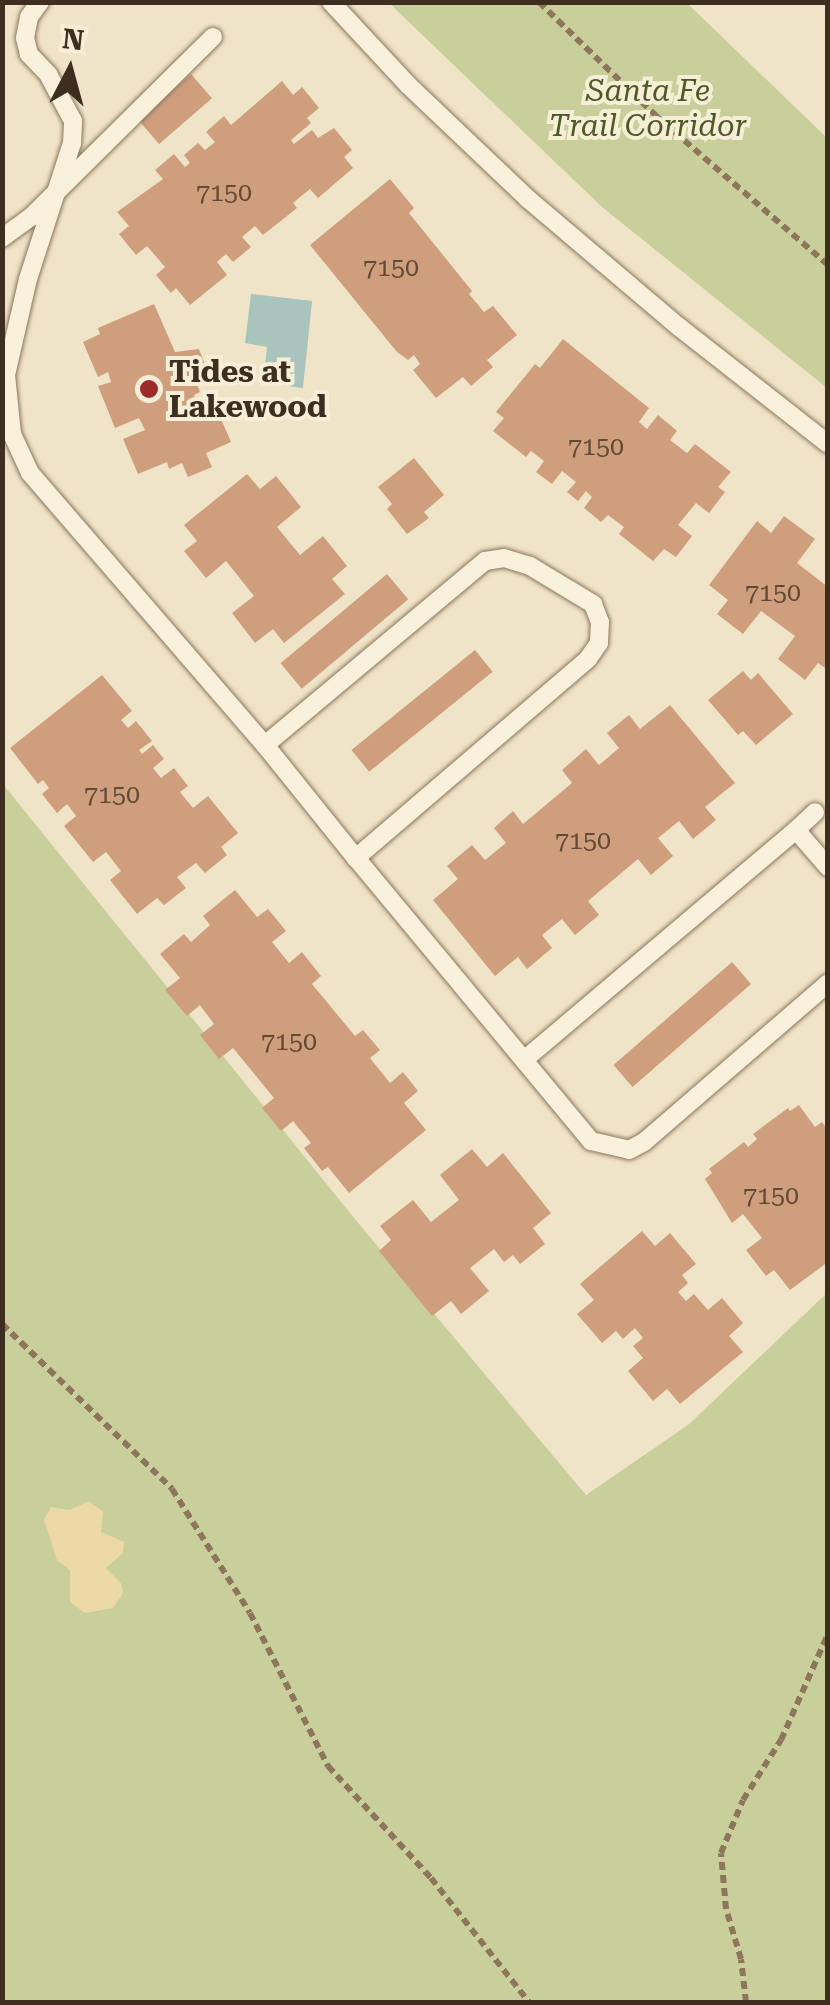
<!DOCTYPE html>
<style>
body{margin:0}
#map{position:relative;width:830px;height:2005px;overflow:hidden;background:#f0e4c8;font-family:"Roboto Serif",serif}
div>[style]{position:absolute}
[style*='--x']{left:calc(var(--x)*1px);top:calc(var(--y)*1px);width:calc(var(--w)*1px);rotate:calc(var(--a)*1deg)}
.green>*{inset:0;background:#c9cf9b}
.sand>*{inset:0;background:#ecd9a5}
.water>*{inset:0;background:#a9c4bc}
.building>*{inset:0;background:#cf9f7d;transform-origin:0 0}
.path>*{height:6px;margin-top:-3px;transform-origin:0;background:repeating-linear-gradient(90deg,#8d765c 0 8px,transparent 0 13px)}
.roads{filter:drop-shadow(0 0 2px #8d765c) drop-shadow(0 0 2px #8d765c)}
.lane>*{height:18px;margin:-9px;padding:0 9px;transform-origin:9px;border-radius:9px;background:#faf1dc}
.dots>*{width:28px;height:28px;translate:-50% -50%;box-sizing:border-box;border:5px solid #f7eed8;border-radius:50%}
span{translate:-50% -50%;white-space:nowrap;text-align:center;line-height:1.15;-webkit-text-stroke:8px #f7eed8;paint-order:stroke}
.number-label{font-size:25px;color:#624a37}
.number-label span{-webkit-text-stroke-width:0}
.park-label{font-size:30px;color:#4d5a26;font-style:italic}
.poi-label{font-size:30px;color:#3d2e20;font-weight:700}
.left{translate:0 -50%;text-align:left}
.frame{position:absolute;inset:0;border:5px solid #3d2e20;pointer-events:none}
.north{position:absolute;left:20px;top:20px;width:100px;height:100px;-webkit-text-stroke:8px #f7eed8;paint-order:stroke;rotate:6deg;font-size:28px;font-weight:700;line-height:40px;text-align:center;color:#3d2e20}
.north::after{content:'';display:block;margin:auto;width:35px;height:45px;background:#3d2e20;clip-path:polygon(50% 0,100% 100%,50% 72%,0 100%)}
</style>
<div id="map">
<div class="green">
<div style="clip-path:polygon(389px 3px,687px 3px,827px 138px,827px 388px,602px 207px)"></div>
<div style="clip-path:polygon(2px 783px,359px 1224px,586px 1495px,688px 1425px,827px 1293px,827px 2002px,3px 2002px)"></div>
</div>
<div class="sand">
<div style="clip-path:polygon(89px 1501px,103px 1512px,101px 1532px,124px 1542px,123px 1553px,106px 1568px,121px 1583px,123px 1593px,113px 1608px,85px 1613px,70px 1602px,70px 1570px,57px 1560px,44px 1520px,51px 1507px,70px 1510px)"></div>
</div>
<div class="water">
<div style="clip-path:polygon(251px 294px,312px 301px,303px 388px,263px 383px,267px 347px,245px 343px)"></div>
</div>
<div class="building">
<div style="left:191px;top:74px;width:32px;height:70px;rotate:49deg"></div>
<div style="clip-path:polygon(282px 81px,293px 95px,302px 87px,319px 108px,307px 118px,311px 123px,291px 140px,294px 144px,312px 130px,318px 138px,334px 128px,352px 150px,344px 157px,353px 168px,318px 198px,310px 189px,293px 203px,297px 208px,263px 235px,255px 226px,242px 237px,251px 247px,233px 262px,226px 254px,217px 262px,227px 275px,190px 305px,176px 288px,171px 293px,156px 275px,165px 267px,147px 246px,136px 255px,119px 234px,129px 226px,117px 212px,163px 179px,155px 170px,174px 154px,185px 167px,190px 163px,184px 155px,198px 143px,205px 150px,215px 142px,206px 132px,224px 116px,231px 125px)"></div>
<div style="clip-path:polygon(390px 179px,414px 208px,409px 213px,472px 291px,469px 294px,484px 312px,493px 306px,517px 335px,487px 360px,493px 367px,471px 386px,463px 377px,436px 398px,413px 370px,420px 364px,414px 355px,408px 360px,397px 352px,310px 245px)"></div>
<div style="clip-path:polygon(154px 304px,175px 352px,199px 349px,210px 378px,197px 384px,200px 392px,194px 395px,204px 418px,218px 412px,231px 442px,206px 453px,212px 467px,188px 477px,182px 463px,169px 469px,167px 462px,138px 474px,123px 439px,145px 430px,139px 418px,115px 428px,98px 386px,111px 382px,108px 372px,98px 377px,83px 342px,100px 334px,98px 328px)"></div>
<div style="clip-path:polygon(563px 339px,649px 408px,639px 422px,647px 429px,658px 415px,677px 431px,670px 440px,687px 453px,695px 444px,731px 472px,718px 487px,725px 492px,709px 513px,696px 503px,678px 525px,692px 536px,676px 557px,664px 549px,653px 561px,619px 534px,624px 527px,608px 515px,601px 522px,584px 508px,592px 497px,586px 491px,578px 501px,567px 492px,576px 482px,562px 471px,552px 484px,536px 472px,544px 461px,531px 451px,526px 457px,493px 431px,504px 418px,496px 412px,535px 364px,540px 368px)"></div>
<div style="clip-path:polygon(414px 458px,444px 495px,424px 512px,429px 518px,407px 534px,387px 509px,392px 504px,378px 487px)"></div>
<div style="clip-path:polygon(247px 474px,260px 489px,276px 476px,301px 507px,277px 527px,300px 555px,323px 536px,347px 566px,332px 579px,345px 594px,284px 643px,273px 629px,255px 643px,232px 613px,254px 596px,226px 561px,206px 578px,184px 551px,197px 541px,184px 525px)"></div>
<div style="clip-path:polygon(784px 516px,815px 539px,797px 563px,828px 587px,828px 670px,818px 663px,805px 680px,778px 659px,795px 636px,761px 611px,743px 634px,717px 614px,728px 600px,709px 585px,757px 521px,771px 533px)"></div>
<div style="left:387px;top:574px;width:33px;height:139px;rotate:50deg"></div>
<div style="left:475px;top:650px;width:28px;height:159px;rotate:51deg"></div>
<div style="clip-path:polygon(743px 671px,751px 680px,758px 673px,793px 714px,756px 745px,743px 731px,738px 735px,708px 700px)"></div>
<div style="clip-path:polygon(102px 675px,132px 711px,121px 720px,128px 728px,136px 721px,152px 741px,139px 750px,142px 754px,153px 745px,164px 759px,153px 768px,161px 778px,174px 768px,188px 786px,180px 792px,193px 808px,208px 796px,238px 833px,221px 847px,227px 855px,205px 873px,196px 863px,177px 877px,186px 888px,164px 905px,157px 898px,137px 914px,110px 880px,121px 871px,106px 852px,93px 862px,64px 826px,76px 816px,67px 804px,57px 813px,42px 794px,49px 788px,43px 780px,38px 784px,10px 748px)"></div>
<div style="clip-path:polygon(670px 705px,735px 783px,705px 807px,716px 820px,693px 839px,679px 821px,658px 838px,673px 856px,651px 875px,638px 859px,588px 901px,599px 915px,575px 935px,562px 919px,542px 935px,552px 948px,527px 969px,518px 957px,495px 976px,433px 900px,458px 879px,447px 866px,472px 845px,485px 860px,506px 843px,494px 828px,513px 811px,523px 824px,572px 783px,562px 770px,586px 749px,599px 765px,619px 748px,607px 733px,629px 715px,640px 729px)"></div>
<div style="clip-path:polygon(235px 890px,257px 917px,268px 909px,286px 931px,272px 942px,289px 963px,302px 952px,321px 976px,312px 984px,355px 1036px,363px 1030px,380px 1050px,370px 1058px,390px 1083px,403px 1072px,418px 1091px,404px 1103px,426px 1130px,349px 1193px,328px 1167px,322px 1171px,304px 1148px,311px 1143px,293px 1121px,281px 1131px,262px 1108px,274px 1098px,233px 1048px,219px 1059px,200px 1035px,214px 1024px,200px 1005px,187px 1016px,165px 990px,180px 978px,160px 954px,184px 934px,191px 942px,210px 925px,203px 916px)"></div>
<div style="left:732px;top:962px;width:29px;height:157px;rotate:49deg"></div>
<div style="clip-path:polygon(799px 1105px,815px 1127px,822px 1122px,828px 1130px,828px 1262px,790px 1290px,774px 1270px,766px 1276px,746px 1250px,762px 1238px,743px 1214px,732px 1223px,705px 1179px,712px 1173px,709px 1169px,744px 1142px,748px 1147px,757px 1139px,753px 1134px,788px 1108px,790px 1111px)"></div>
<div style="clip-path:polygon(472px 1149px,487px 1167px,503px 1153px,551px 1213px,533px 1228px,545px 1244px,520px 1264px,513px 1255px,504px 1262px,494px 1249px,470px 1268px,489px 1291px,461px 1314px,451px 1301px,432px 1316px,379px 1251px,391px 1240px,380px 1226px,413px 1200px,431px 1222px,459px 1200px,440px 1175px)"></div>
<div style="clip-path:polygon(642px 1231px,655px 1246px,670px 1233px,696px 1264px,682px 1275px,688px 1283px,678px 1292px,686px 1301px,694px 1294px,708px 1310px,722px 1298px,743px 1323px,729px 1336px,743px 1352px,680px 1404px,667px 1389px,653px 1401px,628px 1371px,643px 1358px,633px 1346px,643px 1338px,635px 1328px,623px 1339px,616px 1331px,602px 1343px,577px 1314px,594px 1300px,580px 1284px)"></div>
</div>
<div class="path">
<div style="--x:539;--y:2;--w:162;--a:44.2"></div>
<div style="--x:655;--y:115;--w:229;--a:40.9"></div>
<div style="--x:2;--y:1324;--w:237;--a:44.1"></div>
<div style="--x:172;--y:1489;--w:146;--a:57.8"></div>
<div style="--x:250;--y:1613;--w:172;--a:63"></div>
<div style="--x:328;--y:1766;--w:152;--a:47.4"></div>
<div style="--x:431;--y:1878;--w:158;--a:51.7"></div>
<div style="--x:746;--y:2002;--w:43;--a:-96.6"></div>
<div style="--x:741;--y:1959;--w:52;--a:-106.7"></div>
<div style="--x:726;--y:1909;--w:56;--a:-95.1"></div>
<div style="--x:721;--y:1853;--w:57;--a:-67.5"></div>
<div style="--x:743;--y:1800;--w:71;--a:-57.7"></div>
<div style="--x:781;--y:1740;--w:116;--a:-66.1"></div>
</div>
<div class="roads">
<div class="lane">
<div style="--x:331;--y:2;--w:113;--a:47.1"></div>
<div style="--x:408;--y:85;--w:166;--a:43.5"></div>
<div style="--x:528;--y:199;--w:198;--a:40.3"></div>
<div style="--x:679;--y:327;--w:189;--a:38.1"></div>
<div style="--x:2;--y:238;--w:36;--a:-36"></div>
<div style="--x:31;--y:217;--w:256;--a:-44.7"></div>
<div style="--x:2;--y:370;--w:6;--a:51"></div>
<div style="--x:6;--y:375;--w:98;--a:-77.1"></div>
<div style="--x:28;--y:279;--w:143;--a:-72.1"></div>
<div style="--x:72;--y:143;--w:22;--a:-87"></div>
<div style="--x:73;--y:121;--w:53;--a:-118"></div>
<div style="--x:48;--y:74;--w:28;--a:-134"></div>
<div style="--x:29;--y:54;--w:16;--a:-104"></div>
<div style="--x:25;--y:38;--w:21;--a:-79"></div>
<div style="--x:29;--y:17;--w:19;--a:-54"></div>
<div style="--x:6;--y:375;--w:59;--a:84.2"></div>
<div style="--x:12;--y:434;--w:43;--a:65.2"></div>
<div style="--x:30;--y:473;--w:359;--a:49.2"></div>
<div style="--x:265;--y:745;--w:287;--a:-39.9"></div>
<div style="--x:485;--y:561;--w:19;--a:-9"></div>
<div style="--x:504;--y:558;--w:27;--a:17"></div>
<div style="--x:530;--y:566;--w:74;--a:31.1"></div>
<div style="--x:593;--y:604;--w:19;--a:69"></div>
<div style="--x:600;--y:622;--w:21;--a:93"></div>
<div style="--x:599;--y:643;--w:19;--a:125"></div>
<div style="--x:588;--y:659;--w:306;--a:139.4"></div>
<div style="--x:356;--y:858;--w:368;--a:50.3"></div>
<div style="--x:591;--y:1141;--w:39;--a:13"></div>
<div style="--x:629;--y:1150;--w:17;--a:-28"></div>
<div style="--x:644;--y:1142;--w:243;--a:-40.8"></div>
<div style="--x:265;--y:745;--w:145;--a:51.2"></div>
<div style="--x:796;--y:830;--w:26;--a:-43"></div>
<div style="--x:524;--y:1060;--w:356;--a:-40.2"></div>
<div style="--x:796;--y:830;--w:49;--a:49.1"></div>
</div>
</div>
<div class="dots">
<div style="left:149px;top:389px;background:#9e2a2b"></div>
</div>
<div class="number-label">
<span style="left:224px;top:193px">7150</span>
<span style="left:391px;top:268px">7150</span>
<span style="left:596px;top:447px">7150</span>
<span style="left:773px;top:593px">7150</span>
<span style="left:112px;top:795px">7150</span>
<span style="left:583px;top:841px">7150</span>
<span style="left:289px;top:1042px">7150</span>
<span style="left:771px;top:1196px">7150</span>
</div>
<div class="park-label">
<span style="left:648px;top:108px">Santa Fe<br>Trail Corridor</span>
</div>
<div class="poi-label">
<span class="left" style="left:169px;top:389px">Tides at<br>Lakewood</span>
</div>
<div class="frame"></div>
<div class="north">N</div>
</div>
